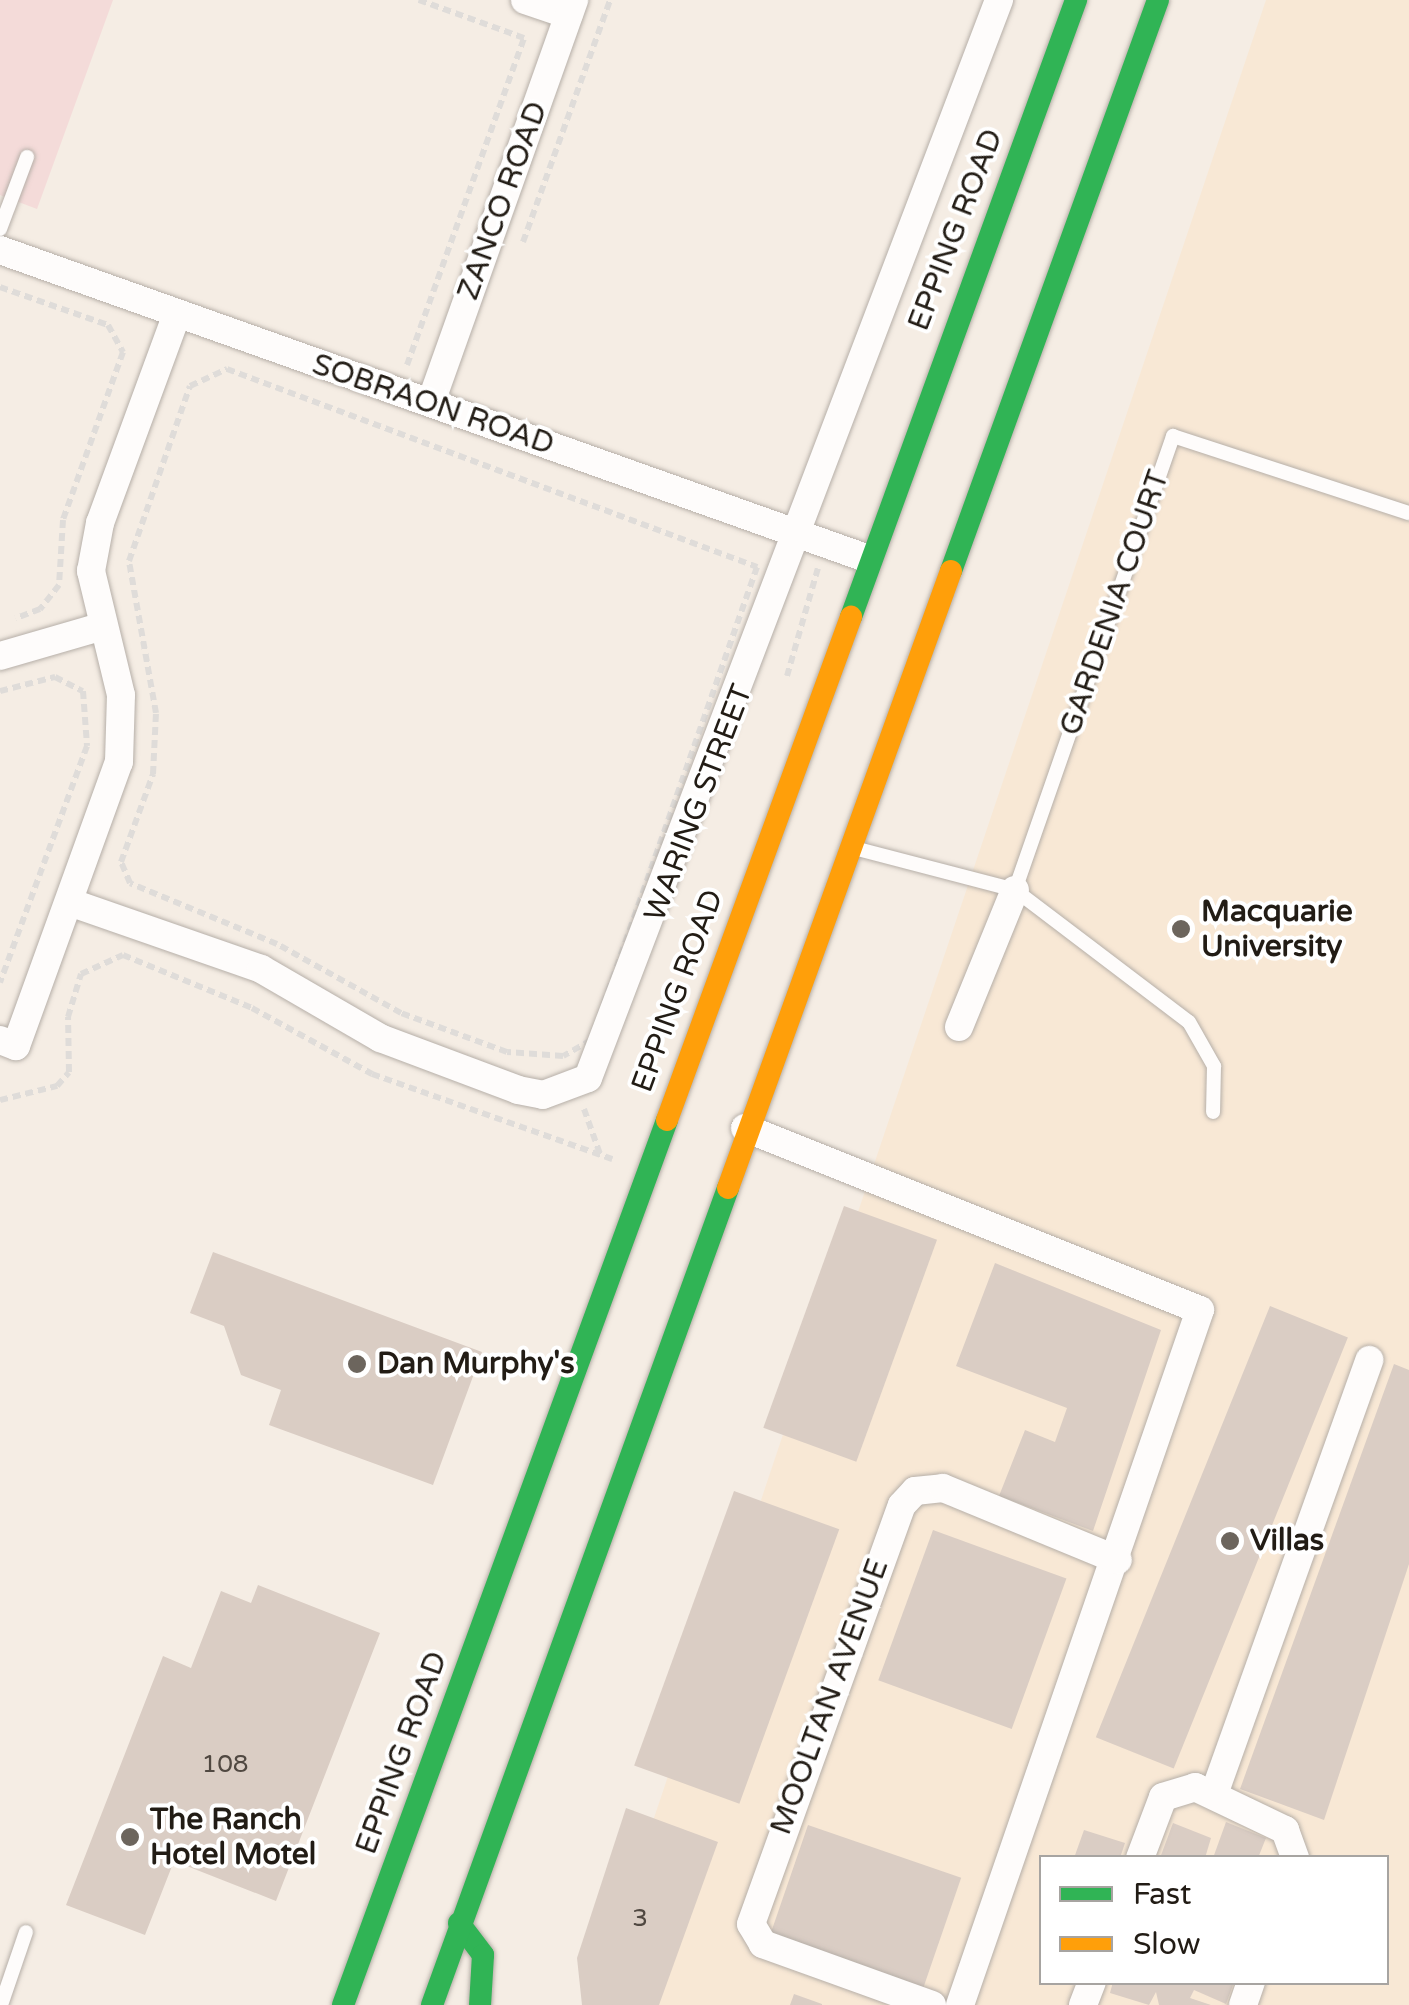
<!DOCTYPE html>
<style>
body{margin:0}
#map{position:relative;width:1409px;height:2005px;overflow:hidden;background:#f5ede4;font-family:"Varela Round",sans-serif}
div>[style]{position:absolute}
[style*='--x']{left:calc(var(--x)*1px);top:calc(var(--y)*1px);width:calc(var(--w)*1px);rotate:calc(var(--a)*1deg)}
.built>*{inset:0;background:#f8e8d5}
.green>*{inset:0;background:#f4dbd9}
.building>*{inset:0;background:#dacdc4;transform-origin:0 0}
.path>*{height:6px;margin-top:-3px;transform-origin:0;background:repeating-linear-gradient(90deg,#dfdcd9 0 8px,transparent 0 13px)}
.roads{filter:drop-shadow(0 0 2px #b6afa8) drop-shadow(0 0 2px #b6afa8)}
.lane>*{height:14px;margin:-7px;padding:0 7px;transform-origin:7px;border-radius:7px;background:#fefcfb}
.street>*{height:28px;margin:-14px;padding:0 14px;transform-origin:14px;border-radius:14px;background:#fefcfb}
.fast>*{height:22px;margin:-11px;padding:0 11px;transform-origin:11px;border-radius:11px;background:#30b455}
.slow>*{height:22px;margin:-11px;padding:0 11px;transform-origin:11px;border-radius:11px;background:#ff9f0a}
.dots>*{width:28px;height:28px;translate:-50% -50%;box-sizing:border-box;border:5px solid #fff;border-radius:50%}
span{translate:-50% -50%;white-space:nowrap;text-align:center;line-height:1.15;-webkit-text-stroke:8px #fff;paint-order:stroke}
.number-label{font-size:25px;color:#504841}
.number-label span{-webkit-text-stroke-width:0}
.street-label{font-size:30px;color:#221c15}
.poi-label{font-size:30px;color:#221c15;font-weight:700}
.left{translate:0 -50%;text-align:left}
.legend{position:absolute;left:1039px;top:1855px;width:350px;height:130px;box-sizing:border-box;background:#fff;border:2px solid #a7a4a1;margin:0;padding:12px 18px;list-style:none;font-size:30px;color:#221c15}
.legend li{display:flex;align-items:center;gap:20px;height:50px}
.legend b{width:50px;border:2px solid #a7a4a1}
</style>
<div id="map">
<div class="built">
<div style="clip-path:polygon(evenodd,1266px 0,1409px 0,1409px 2005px,591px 2005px,1266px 0,1042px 1858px,1386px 1858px,1386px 1982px,1042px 1982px,1042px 1858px)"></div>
</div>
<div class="green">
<div style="clip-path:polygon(0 0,113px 0,37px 209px,0 195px)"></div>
</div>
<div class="building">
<div style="left:844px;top:1206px;width:99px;height:236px;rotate:20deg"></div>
<div style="clip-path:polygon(213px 1252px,482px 1352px,433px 1485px,269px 1425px,281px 1390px,241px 1375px,224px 1326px,190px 1313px)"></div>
<div style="clip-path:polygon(995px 1263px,1161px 1330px,1093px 1531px,999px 1496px,1025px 1430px,1055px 1442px,1067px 1408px,956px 1366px)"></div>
<div style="left:1270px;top:1306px;width:84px;height:465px;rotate:22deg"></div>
<div style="clip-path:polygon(1394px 1364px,1409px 1370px,1409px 1564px,1324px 1820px,1240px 1789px)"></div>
<div style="left:734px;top:1491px;width:112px;height:292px;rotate:20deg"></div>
<div style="left:933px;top:1530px;width:142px;height:160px;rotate:20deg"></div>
<div style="clip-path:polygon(258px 1585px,380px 1633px,276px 1901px,174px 1861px,145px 1935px,66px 1905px,163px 1656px,191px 1668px,221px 1591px,251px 1603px)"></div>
<div style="clip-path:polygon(626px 1808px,718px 1842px,659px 2005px,582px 2005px,577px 1958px)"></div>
<div style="clip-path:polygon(1226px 1822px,1266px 1838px,1258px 1858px,1213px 1858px)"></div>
<div style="clip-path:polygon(1173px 1823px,1211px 1838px,1205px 1858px,1160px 1858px)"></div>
<div style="left:808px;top:1825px;width:162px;height:116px;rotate:19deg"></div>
<div style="clip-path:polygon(1084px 1830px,1125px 1843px,1120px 1858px,1074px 1858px)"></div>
<div style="clip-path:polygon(1113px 1982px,1234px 1982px,1226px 2004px,1194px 1990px,1190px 1998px,1211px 2005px,1159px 2005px,1156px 1992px,1149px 2005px,1110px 1993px)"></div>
<div style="clip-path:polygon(794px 1994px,822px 2004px,822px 2005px,790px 2005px)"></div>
</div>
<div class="path">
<div style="--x:523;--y:242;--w:257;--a:-70.2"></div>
<div style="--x:0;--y:287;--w:114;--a:19.4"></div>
<div style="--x:108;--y:325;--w:31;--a:61"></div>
<div style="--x:123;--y:352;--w:178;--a:109.7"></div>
<div style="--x:63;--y:520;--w:65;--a:93.5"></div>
<div style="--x:59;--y:585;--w:31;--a:128"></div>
<div style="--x:40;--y:609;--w:26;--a:159"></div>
<div style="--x:407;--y:365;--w:347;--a:-70.3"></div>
<div style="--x:524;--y:38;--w:112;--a:-160.1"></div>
<div style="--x:227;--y:369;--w:566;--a:20.48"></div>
<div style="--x:757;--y:567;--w:501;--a:109.34"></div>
<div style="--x:591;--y:1040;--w:32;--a:150"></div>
<div style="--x:563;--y:1056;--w:56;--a:-175.9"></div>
<div style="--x:507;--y:1052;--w:113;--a:-159.8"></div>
<div style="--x:401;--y:1013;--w:142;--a:-150.9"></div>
<div style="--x:277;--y:944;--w:159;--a:-157.5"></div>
<div style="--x:130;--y:883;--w:23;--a:-113"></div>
<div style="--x:121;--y:862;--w:94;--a:-70"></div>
<div style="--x:153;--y:774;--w:61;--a:-87.2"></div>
<div style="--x:156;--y:713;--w:154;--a:-100.1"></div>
<div style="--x:129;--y:561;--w:185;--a:-70.8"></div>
<div style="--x:190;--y:386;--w:41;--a:-24.7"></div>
<div style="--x:787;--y:676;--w:112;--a:-74"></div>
<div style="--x:0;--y:691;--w:57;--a:-14.3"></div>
<div style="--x:55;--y:677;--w:31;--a:27"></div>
<div style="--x:83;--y:691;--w:55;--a:85.8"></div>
<div style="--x:87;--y:746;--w:252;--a:110.2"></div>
<div style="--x:0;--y:1100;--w:59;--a:-13.8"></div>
<div style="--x:57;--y:1086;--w:18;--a:-49"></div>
<div style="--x:69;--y:1072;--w:55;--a:-91"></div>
<div style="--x:68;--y:1017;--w:45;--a:-73.2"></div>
<div style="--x:81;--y:974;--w:46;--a:-24.3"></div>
<div style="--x:123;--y:955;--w:139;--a:22.3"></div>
<div style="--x:252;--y:1008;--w:137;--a:28.8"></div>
<div style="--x:372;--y:1074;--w:255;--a:19.5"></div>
<div style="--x:584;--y:1109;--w:48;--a:70.4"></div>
</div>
<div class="roads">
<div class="lane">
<div style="--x:0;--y:229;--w:77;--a:-69.4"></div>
<div style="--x:854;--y:848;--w:166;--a:14.6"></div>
<div style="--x:1015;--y:890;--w:218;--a:37.2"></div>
<div style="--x:1189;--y:1022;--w:51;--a:60.4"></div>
<div style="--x:1214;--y:1066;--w:46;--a:91.2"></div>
<div style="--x:1015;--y:890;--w:481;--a:-70.8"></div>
<div style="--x:1173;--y:436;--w:248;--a:18.1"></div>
<div style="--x:1;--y:2005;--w:77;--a:-71.1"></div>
</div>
<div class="street">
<div style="--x:525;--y:0;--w:46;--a:18.8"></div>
<div style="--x:0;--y:250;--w:919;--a:19.58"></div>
<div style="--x:431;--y:402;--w:427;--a:-70.4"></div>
<div style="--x:0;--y:656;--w:104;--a:-16.2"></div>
<div style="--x:72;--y:903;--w:200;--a:19.2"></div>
<div style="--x:261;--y:969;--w:138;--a:30.1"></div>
<div style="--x:380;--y:1038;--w:147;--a:20.6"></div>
<div style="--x:518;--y:1090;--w:25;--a:11"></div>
<div style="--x:543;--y:1095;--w:48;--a:-20.7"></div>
<div style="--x:588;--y:1078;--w:1154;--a:-69.13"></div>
<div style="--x:959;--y:1027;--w:148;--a:-67.8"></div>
<div style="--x:0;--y:1040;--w:17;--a:21"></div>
<div style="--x:16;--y:1046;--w:302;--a:-70.1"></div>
<div style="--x:119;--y:762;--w:67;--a:-88.3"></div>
<div style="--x:121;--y:695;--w:128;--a:-103.6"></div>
<div style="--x:91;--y:571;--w:49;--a:-79.4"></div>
<div style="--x:100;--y:523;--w:221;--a:-69.8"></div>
<div style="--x:745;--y:1128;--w:490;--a:21.8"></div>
<div style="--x:1200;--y:1310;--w:735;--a:109.05"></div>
<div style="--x:1214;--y:1794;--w:461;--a:-70.3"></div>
<div style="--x:1140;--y:1858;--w:65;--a:-69.3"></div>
<div style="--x:1163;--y:1797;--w:34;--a:-17"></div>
<div style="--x:1195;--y:1787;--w:100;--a:25.5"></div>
<div style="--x:1285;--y:1830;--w:30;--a:70"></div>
<div style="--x:932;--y:2005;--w:180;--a:-160.2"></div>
<div style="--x:763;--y:1944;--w:23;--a:-121"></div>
<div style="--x:751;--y:1924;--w:445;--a:-70.2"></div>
<div style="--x:902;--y:1505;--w:19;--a:-47"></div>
<div style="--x:915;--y:1491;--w:28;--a:-6"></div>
<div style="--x:943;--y:1488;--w:189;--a:22.4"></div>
<div style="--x:1083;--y:2005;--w:25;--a:-69"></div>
<div style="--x:1243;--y:2005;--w:24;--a:-71"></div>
</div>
<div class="fast">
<div style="--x:951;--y:571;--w:607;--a:-70.07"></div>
<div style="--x:851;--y:617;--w:657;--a:-69.96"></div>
<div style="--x:459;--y:1923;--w:40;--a:53"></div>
<div style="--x:483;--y:1955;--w:50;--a:93.4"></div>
<div style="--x:343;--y:2005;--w:942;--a:-69.89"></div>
<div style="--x:432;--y:2005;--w:869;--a:-70.08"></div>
</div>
<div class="slow">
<div style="--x:667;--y:1120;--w:536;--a:-69.91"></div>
<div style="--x:728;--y:1188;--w:656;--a:-70.13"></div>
</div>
</div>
<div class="dots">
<div style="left:1181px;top:929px;background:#6c655d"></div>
<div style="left:357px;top:1364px;background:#6c655d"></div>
<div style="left:1230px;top:1541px;background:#6c655d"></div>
<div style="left:130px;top:1837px;background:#6c655d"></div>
</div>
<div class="number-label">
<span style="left:225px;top:1764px">108</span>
<span style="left:640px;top:1918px">3</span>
</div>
<div class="street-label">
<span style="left:503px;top:201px;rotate:-70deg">ZANCO ROAD</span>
<span style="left:956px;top:230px;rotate:-69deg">EPPING ROAD</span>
<span style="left:433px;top:405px;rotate:19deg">SOBRAON ROAD</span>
<span style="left:1115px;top:603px;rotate:-71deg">GARDENIA COURT</span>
<span style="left:699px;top:803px;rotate:-69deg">WARING STREET</span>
<span style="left:678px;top:991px;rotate:-70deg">EPPING ROAD</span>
<span style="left:830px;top:1697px;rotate:-70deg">MOOLTAN AVENUE</span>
<span style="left:402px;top:1753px;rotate:-70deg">EPPING ROAD</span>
</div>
<div class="poi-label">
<span class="left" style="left:1201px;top:929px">Macquarie<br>University</span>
<span class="left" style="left:377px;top:1364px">Dan Murphy's</span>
<span class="left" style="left:1250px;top:1541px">Villas</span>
<span class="left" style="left:150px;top:1837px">The Ranch<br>Hotel Motel</span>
</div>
<ul class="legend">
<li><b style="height:12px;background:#30b455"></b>Fast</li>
<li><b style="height:12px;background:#ff9f0a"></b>Slow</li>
</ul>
</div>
